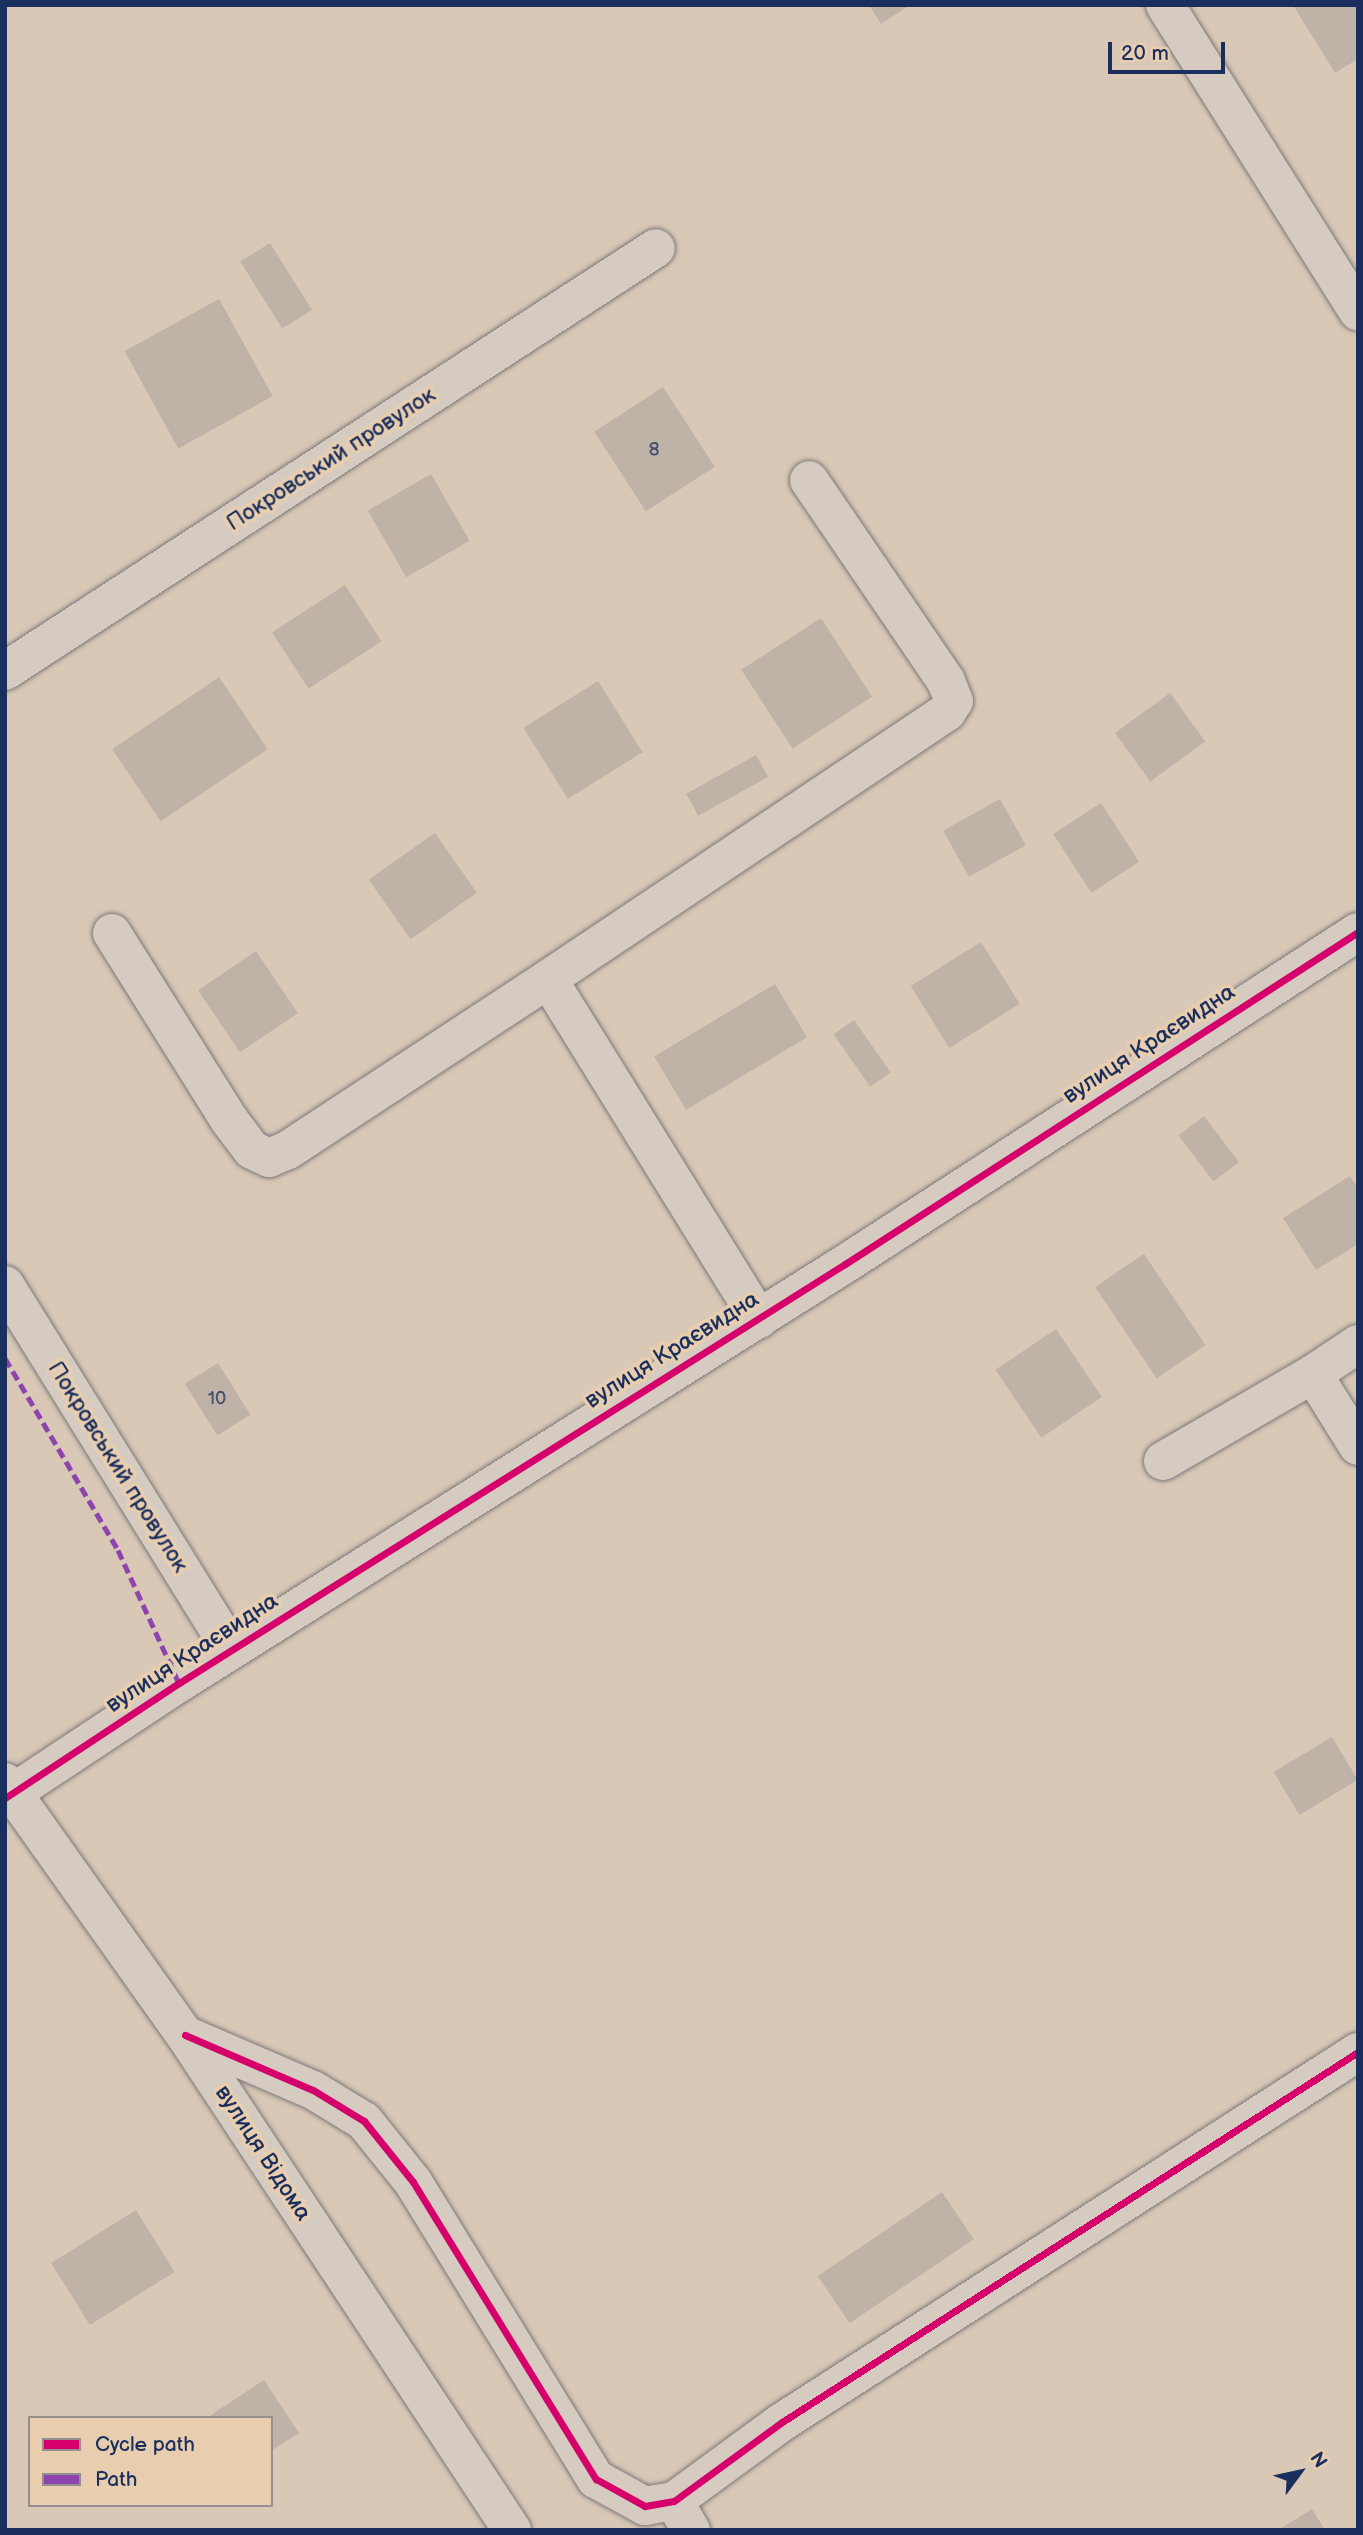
<!DOCTYPE html>
<meta charset="utf-8">
<style>
body{margin:0}
#map{position:relative;width:1363px;height:2535px;overflow:hidden;background:#d9c8b6;font-family:"Balsamiq Sans",sans-serif}
div>[style]{position:absolute}
[style*='--x']{left:calc(var(--x)*1px);top:calc(var(--y)*1px);width:calc(var(--w)*1px);rotate:calc(var(--a)*1deg)}
.building>*{inset:0;background:#bfb2a7;transform-origin:0 0}
.roads{filter:drop-shadow(0 0 2px #7d797a) drop-shadow(0 0 2px #7d797a)}
.minor>*{height:38px;margin:-19px;padding:0 19px;transform-origin:19px;border-radius:19px;background:#d6cbc0}
.quiet>*{height:5px;margin-top:-2.5px;transform-origin:0;background:repeating-linear-gradient(90deg,#8e44ad 0 10px,transparent 0 15px)}
.cycleway>*{height:7px;margin:-3.5px;padding:0 3.5px;transform-origin:3.5px;border-radius:3.5px;background:#d6006c}
span{translate:-50% -50%;white-space:nowrap;text-align:center;line-height:1.15;-webkit-text-stroke:7px #e8ceaf;paint-order:stroke}
.number-label{font-size:19px;color:#455070}
.number-label span{-webkit-text-stroke-width:0}
.street-label{font-size:23px;color:#1b2f5e}
.frame{position:absolute;inset:0;border:7px solid #1b2f5e;pointer-events:none}
.legend{position:absolute;left:28px;top:2416px;width:245px;height:91px;box-sizing:border-box;background:#e8ceaf;border:2px solid #968e8f;margin:0;padding:9px 12px;list-style:none;font-size:21px;color:#1b2f5e}
.legend li{display:flex;align-items:center;gap:14px;height:35px}
.legend b{width:35px;border:2px solid #968e8f}
.north{position:absolute;left:1265px;top:2437px;width:70px;height:70px;-webkit-text-stroke:5px #e8ceaf;paint-order:stroke;rotate:57deg;font-size:19px;font-weight:700;line-height:28px;text-align:center;color:#1b2f5e}
.north::after{content:'';display:block;margin:auto;width:24px;height:32px;background:#1b2f5e;clip-path:polygon(50% 0,100% 100%,50% 72%,0 100%)}
.scale{position:absolute;left:1108px;top:42px;width:117px;height:32px;box-sizing:border-box;border:4px solid #1b2f5e;border-top:0;padding-left:9px;font-size:21px;line-height:24px;white-space:nowrap;color:#1b2f5e;-webkit-text-stroke:5px #e8ceaf;paint-order:stroke}
</style>
<div id="map">
<div class="building">
<div style="clip-path:polygon(869px 5px,910px 5px,881px 24px)"></div>
<div style="clip-path:polygon(1293px 5px,1358px 5px,1358px 59px,1335px 73px)"></div>
<div style="left:270px;top:243px;width:79px;height:35px;rotate:58deg"></div>
<div style="left:219px;top:299px;width:111px;height:108px;rotate:61deg"></div>
<div style="left:663px;top:387px;width:95px;height:82px;rotate:57deg"></div>
<div style="left:431px;top:474px;width:77px;height:73px;rotate:60deg"></div>
<div style="left:345px;top:585px;width:67px;height:87px;rotate:57deg"></div>
<div style="left:821px;top:618px;width:94px;height:95px;rotate:57deg"></div>
<div style="left:219px;top:677px;width:87px;height:129px;rotate:56deg"></div>
<div style="left:598px;top:681px;width:84px;height:88px;rotate:58deg"></div>
<div style="left:1170px;top:693px;width:60px;height:68px;rotate:54deg"></div>
<div style="left:756px;top:755px;width:25px;height:80px;rotate:61deg"></div>
<div style="left:1000px;top:799px;width:53px;height:65px;rotate:61deg"></div>
<div style="left:1101px;top:803px;width:70px;height:57px;rotate:57deg"></div>
<div style="left:435px;top:833px;width:73px;height:81px;rotate:55deg"></div>
<div style="left:981px;top:942px;width:73px;height:83px;rotate:58deg"></div>
<div style="left:256px;top:951px;width:75px;height:70px;rotate:56deg"></div>
<div style="left:775px;top:984px;width:62px;height:141px;rotate:59deg"></div>
<div style="left:854px;top:1020px;width:64px;height:25px;rotate:55deg"></div>
<div style="left:1204px;top:1116px;width:58px;height:32px;rotate:53deg"></div>
<div style="clip-path:polygon(1350px 1176px,1358px 1189px,1358px 1244px,1316px 1270px,1283px 1218px)"></div>
<div style="left:1144px;top:1254px;width:110px;height:59px;rotate:56deg"></div>
<div style="left:1056px;top:1329px;width:82px;height:73px;rotate:56deg"></div>
<div style="left:218px;top:1363px;width:61px;height:39px;rotate:58deg"></div>
<div style="left:1332px;top:1737px;width:50px;height:68px;rotate:59deg"></div>
<div style="left:942px;top:2192px;width:57px;height:150px;rotate:56deg"></div>
<div style="left:136px;top:2210px;width:73px;height:100px;rotate:58deg"></div>
<div style="clip-path:polygon(264px 2380px,299px 2433px,271px 2451px,271px 2418px,213px 2418px,211px 2415px)"></div>
<div style="clip-path:polygon(1312px 2509px,1325px 2530px,1278px 2530px)"></div>
</div>
<div class="roads">
<div class="minor">
<div style="--x:1165;--y:5;--w:362;--a:57.8"></div>
<div style="--x:5;--y:671;--w:776;--a:-33.01"></div>
<div style="--x:112;--y:933;--w:222;--a:57.9"></div>
<div style="--x:230;--y:1121;--w:36;--a:53"></div>
<div style="--x:252;--y:1150;--w:19;--a:25"></div>
<div style="--x:269;--y:1158;--w:21;--a:-23"></div>
<div style="--x:288;--y:1150;--w:311;--a:-33.3"></div>
<div style="--x:5;--y:1285;--w:429;--a:58.2"></div>
<div style="--x:759;--y:1319;--w:400;--a:-121.8"></div>
<div style="--x:548;--y:979;--w:480;--a:-33.8"></div>
<div style="--x:947;--y:712;--w:13;--a:-58"></div>
<div style="--x:954;--y:701;--w:22;--a:-112"></div>
<div style="--x:946;--y:681;--w:243;--a:-124.3"></div>
<div style="--x:1313;--y:1374;--w:54;--a:-33.7"></div>
<div style="--x:1163;--y:1461;--w:173;--a:-30.1"></div>
<div style="--x:1313;--y:1374;--w:85;--a:58"></div>
<div style="--x:5;--y:1782;--w:310;--a:54.6"></div>
<div style="--x:185;--y:2035;--w:593;--a:56.55"></div>
<div style="--x:5;--y:1798;--w:209;--a:-33.5"></div>
<div style="--x:179;--y:1683;--w:787;--a:-32.18"></div>
<div style="--x:845;--y:1264;--w:611;--a:-32.91"></div>
<div style="--x:185;--y:2035;--w:139;--a:23.3"></div>
<div style="--x:313;--y:2090;--w:60;--a:31.3"></div>
<div style="--x:364;--y:2121;--w:78;--a:51.2"></div>
<div style="--x:413;--y:2182;--w:349;--a:58.4"></div>
<div style="--x:596;--y:2479;--w:56;--a:28.9"></div>
<div style="--x:645;--y:2506;--w:29;--a:-10"></div>
<div style="--x:674;--y:2501;--w:134;--a:-36.2"></div>
<div style="--x:782;--y:2422;--w:685;--a:-32.72"></div>
<div style="--x:674;--y:2501;--w:34;--a:60"></div>
</div>
</div>
<div class="quiet">
<div style="--x:5;--y:1358;--w:223;--a:59.5"></div>
<div style="--x:118;--y:1550;--w:146;--a:65.4"></div>
</div>
<div class="cycleway">
<div style="--x:5;--y:1798;--w:209;--a:-33.5"></div>
<div style="--x:179;--y:1683;--w:787;--a:-32.18"></div>
<div style="--x:845;--y:1264;--w:611;--a:-32.91"></div>
<div style="--x:185;--y:2035;--w:139;--a:23.3"></div>
<div style="--x:313;--y:2090;--w:60;--a:31.3"></div>
<div style="--x:364;--y:2121;--w:78;--a:51.2"></div>
<div style="--x:413;--y:2182;--w:349;--a:58.4"></div>
<div style="--x:596;--y:2479;--w:56;--a:28.9"></div>
<div style="--x:645;--y:2506;--w:29;--a:-10"></div>
<div style="--x:674;--y:2501;--w:134;--a:-36.2"></div>
<div style="--x:782;--y:2422;--w:685;--a:-32.72"></div>
</div>
<div class="number-label">
<span style="left:654px;top:450px">8</span>
<span style="left:217px;top:1399px">10</span>
</div>
<div class="street-label">
<span style="left:331px;top:459px;rotate:-33deg">Покровський провулок</span>
<span style="left:1149px;top:1044px;rotate:-33deg">вулиця Краєвидна</span>
<span style="left:672px;top:1350px;rotate:-32deg">вулиця Краєвидна</span>
<span style="left:118px;top:1467px;rotate:58deg">Покровський провулок</span>
<span style="left:192px;top:1653px;rotate:-33deg">вулиця Краєвидна</span>
<span style="left:263px;top:2153px;rotate:57deg">вулиця Відома</span>
</div>
<div class="frame"></div>
<ul class="legend">
<li><b style="height:9px;background:#d6006c"></b>Cycle path</li>
<li><b style="height:9px;background:#8e44ad"></b>Path</li>
</ul>
<div class="north">N</div>
<div class="scale">20 m</div>
</div>
